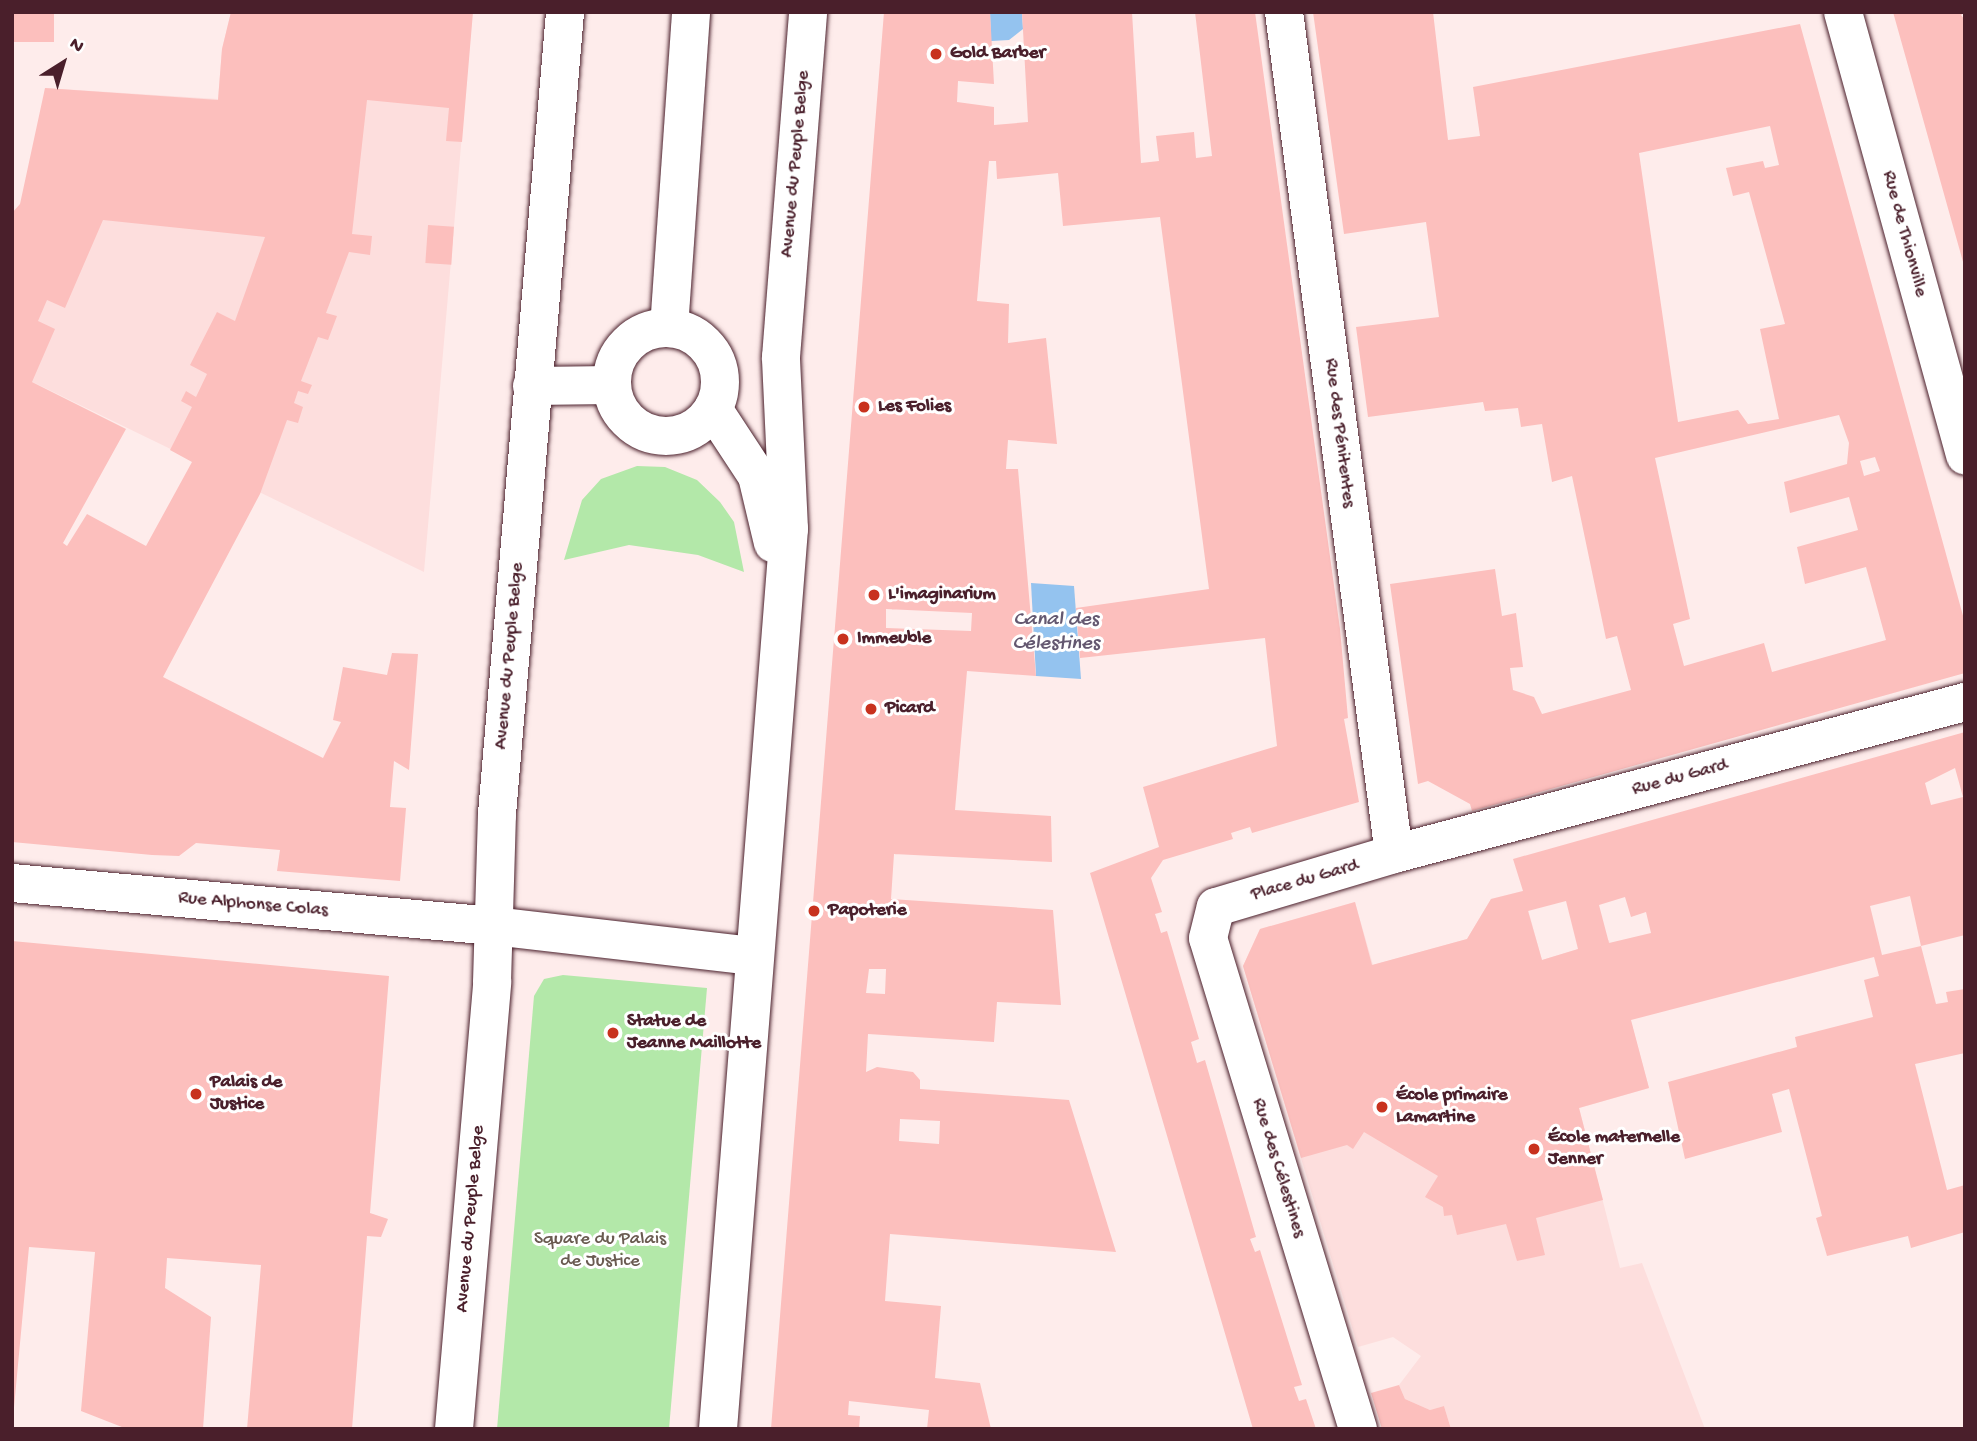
<!DOCTYPE html>
<meta charset="utf-8">
<style>
body{margin:0}
#map{position:relative;width:1977px;height:1441px;overflow:hidden;background:#feeceb;font-family:"Gochi Hand",sans-serif}
div>[style]{position:absolute}
[style*='--x']{left:calc(var(--x)*1px);top:calc(var(--y)*1px);width:calc(var(--w)*1px);rotate:calc(var(--a)*1deg)}
.built>*{inset:0;background:#fddedd}
.green>*{inset:0;background:#b3e8a9}
.water>*{inset:0;background:#94c3ef}
.building>*{inset:0;background:#fcbfbd;transform-origin:0 0}
.roads{filter:drop-shadow(0 0 2px #4a1f2b) drop-shadow(0 0 2px #4a1f2b)}
.minor>*{height:38px;margin:-19px;padding:0 19px;transform-origin:19px;border-radius:19px;background:#fff}
.minor>.ring{margin:-19px;padding:0;box-sizing:content-box;background:none;border:38px solid #fff;border-radius:50%}
.dots>*{width:19px;height:19px;translate:-50% -50%;box-sizing:border-box;border:4px solid #fff;border-radius:50%}
span{translate:-50% -50%;white-space:nowrap;text-align:center;line-height:1.15;-webkit-text-stroke:6px #fff;paint-order:stroke}
.poi-label{font-size:19px;color:#4a1f2b;font-weight:700}
.left{translate:0 -50%;text-align:left}
.street-label{font-size:19px;color:#4a1f2b}
.park-label{font-size:19px;color:#6a5b51}
.water-label{font-size:21px;color:#645870;font-style:italic}
.frame{position:absolute;inset:0;border:14px solid #4a1f2b;pointer-events:none}
.north{position:absolute;left:28px;top:28px;width:70px;height:70px;-webkit-text-stroke:5px #fff;paint-order:stroke;rotate:37deg;font-size:19px;font-weight:700;line-height:28px;text-align:center;color:#4a1f2b}
.north::after{content:'';display:block;margin:auto;width:24px;height:32px;background:#4a1f2b;clip-path:polygon(50% 0,100% 100%,50% 72%,0 100%)}
</style>
<div id="map">
<div class="built">
<div style="clip-path:polygon(231px 12px,412px 12px,472px 19px,424px 572px,12px 372px,45px 88px,218px 99px,222px 49px)"></div>
<div style="clip-path:polygon(1523px 891px,1542px 960px,1609px 940px,1649px 1088px,1579px 1108px,1620px 1268px,1642px 1263px,1705px 1429px,1451px 1429px,1444px 1406px,1430px 1410px,1405px 1399px,1399px 1385px,1421px 1356px,1393px 1337px,1358px 1347px,1243px 966px,1260px 929px,1355px 902px,1373px 965px,1467px 939px,1491px 899px)"></div>
</div>
<div class="green">
<div style="clip-path:polygon(637px 466px,665px 467px,697px 480px,720px 502px,734px 522px,744px 572px,698px 555px,629px 545px,564px 560px,582px 500px,601px 479px)"></div>
<div style="clip-path:polygon(563px 975px,707px 988px,669px 1429px,497px 1429px,534px 996px,544px 979px)"></div>
</div>
<div class="water">
<div style="clip-path:polygon(990px 12px,1022px 12px,1023px 29px,1009px 40px,991px 41px)"></div>
<div style="clip-path:polygon(1031px 583px,1074px 586px,1081px 679px,1036px 676px)"></div>
</div>
<div class="building">
<div style="left:12px;top:12px;width:42px;height:30px"></div>
<div style="clip-path:polygon(evenodd,231px 12px,473px 12px,462px 142px,446px 141px,449px 108px,367px 100px,352px 234px,372px 236px,370px 255px,349px 252px,326px 313px,337px 316px,328px 340px,318px 337px,301px 381px,312px 385px,308px 394px,298px 391px,294px 403px,303px 407px,298px 423px,287px 420px,260px 494px,163px 677px,323px 758px,341px 722px,333px 720px,343px 667px,387px 675px,392px 653px,418px 654px,409px 770px,394px 761px,390px 807px,406px 808px,400px 881px,277px 871px,280px 850px,196px 843px,179px 856px,152px 855px,12px 842px,12px 213px,20px 204px,45px 88px,218px 100px,222px 49px,231px 12px,103px 220px,265px 237px,235px 321px,217px 312px,190px 365px,207px 374px,196px 397px,186px 391px,181px 401px,192px 407px,170px 450px,192px 462px,146px 546px,87px 514px,67px 546px,63px 543px,126px 429px,32px 382px,55px 329px,38px 321px,47px 300px,65px 308px,103px 220px)"></div>
<div style="clip-path:polygon(evenodd,884px 12px,990px 12px,994px 84px,958px 81px,957px 102px,994px 107px,994px 125px,1028px 122px,1022px 12px,1132px 12px,1141px 163px,1159px 161px,1156px 136px,1194px 132px,1196px 158px,1212px 156px,1195px 12px,1255px 12px,1340px 629px,1348px 718px,1344px 719px,1359px 802px,1252px 833px,1250px 827px,1231px 833px,1233px 839px,1163px 860px,1151px 878px,1162px 912px,1155px 914px,1158px 923px,1161px 933px,1167px 931px,1199px 1039px,1191px 1042px,1197px 1063px,1205px 1060px,1256px 1237px,1250px 1239px,1255px 1252px,1260px 1250px,1302px 1385px,1294px 1387px,1299px 1401px,1306px 1399px,1316px 1429px,1253px 1429px,1090px 873px,1159px 847px,1143px 787px,1277px 746px,1265px 638px,1080px 658px,1076px 608px,1209px 589px,1160px 217px,1063px 226px,1058px 173px,997px 179px,996px 161px,989px 161px,977px 301px,1009px 304px,1008px 343px,1046px 338px,1057px 444px,1008px 440px,1006px 469px,1018px 469px,1036px 676px,967px 671px,955px 810px,1051px 816px,1052px 862px,894px 854px,891px 899px,1053px 910px,1061px 1005px,997px 1002px,994px 1042px,868px 1034px,866px 1072px,877px 1067px,913px 1072px,920px 1080px,920px 1089px,1069px 1100px,1116px 1252px,890px 1234px,885px 1301px,941px 1306px,935px 1378px,980px 1383px,991px 1429px,927px 1429px,929px 1410px,849px 1401px,848px 1415px,860px 1416px,859px 1429px,771px 1429px,884px 12px,886px 609px,972px 613px,971px 631px,886px 628px,886px 609px,884px 12px,869px 969px,886px 969px,885px 994px,866px 993px,869px 969px,884px 12px,900px 1119px,940px 1121px,939px 1144px,899px 1141px,900px 1119px)"></div>
<div style="clip-path:polygon(evenodd,1313px 12px,1433px 12px,1448px 140px,1480px 136px,1473px 87px,1800px 24px,1965px 623px,1965px 673px,1472px 811px,1470px 804px,1428px 781px,1418px 784px,1390px 584px,1495px 569px,1502px 616px,1516px 613px,1523px 667px,1510px 668px,1513px 690px,1534px 697px,1542px 714px,1631px 690px,1617px 636px,1606px 639px,1572px 476px,1552px 482px,1542px 424px,1521px 427px,1518px 408px,1485px 411px,1483px 402px,1368px 417px,1356px 327px,1439px 317px,1426px 222px,1344px 234px,1313px 12px,1770px 126px,1779px 165px,1765px 168px,1763px 161px,1726px 168px,1733px 196px,1749px 192px,1785px 324px,1760px 329px,1779px 419px,1748px 424px,1738px 410px,1678px 422px,1639px 153px,1770px 126px,1313px 12px,1839px 415px,1849px 443px,1847px 464px,1784px 482px,1790px 513px,1849px 497px,1858px 530px,1797px 547px,1805px 584px,1866px 567px,1886px 640px,1772px 672px,1764px 643px,1684px 666px,1673px 624px,1690px 619px,1655px 458px,1839px 415px,1313px 12px,1875px 457px,1880px 471px,1864px 476px,1860px 461px,1875px 457px)"></div>
<div style="clip-path:polygon(1893px 12px,1965px 12px,1961px 15px,1965px 20px,1965px 269px)"></div>
<div style="left:428px;top:225px;width:26px;height:38px;rotate:4deg"></div>
<div style="clip-path:polygon(evenodd,1965px 732px,1965px 935px,1921px 946px,1936px 1004px,1948px 1002px,1946px 992px,1965px 989px,1965px 1053px,1915px 1064px,1947px 1190px,1965px 1185px,1965px 1232px,1911px 1248px,1908px 1236px,1827px 1256px,1816px 1218px,1822px 1216px,1789px 1089px,1772px 1094px,1782px 1132px,1685px 1159px,1668px 1082px,1797px 1047px,1795px 1037px,1873px 1017px,1864px 980px,1879px 976px,1874px 957px,1631px 1020px,1649px 1088px,1579px 1108px,1603px 1200px,1536px 1218px,1545px 1255px,1517px 1261px,1506px 1224px,1457px 1235px,1452px 1215px,1444px 1216px,1443px 1207px,1425px 1197px,1438px 1176px,1364px 1132px,1353px 1149px,1347px 1145px,1301px 1158px,1243px 966px,1260px 929px,1355px 902px,1372px 965px,1467px 939px,1491px 899px,1523px 891px,1513px 859px,1965px 732px,1955px 768px,1963px 797px,1931px 805px,1925px 783px,1955px 768px,1965px 732px,1910px 896px,1921px 946px,1882px 955px,1870px 906px,1910px 896px,1965px 732px,1625px 897px,1631px 917px,1646px 912px,1651px 933px,1609px 943px,1599px 905px,1625px 897px,1965px 732px,1566px 901px,1578px 949px,1542px 960px,1528px 911px,1566px 901px)"></div>
<div style="clip-path:polygon(12px 941px,389px 976px,370px 1213px,388px 1219px,381px 1237px,367px 1236px,352px 1429px,247px 1429px,261px 1265px,167px 1258px,165px 1288px,211px 1317px,203px 1429px,127px 1429px,81px 1411px,95px 1252px,29px 1247px,12px 1429px)"></div>
<div style="clip-path:polygon(1399px 1385px,1405px 1399px,1430px 1410px,1444px 1406px,1451px 1429px,1382px 1429px,1371px 1393px)"></div>
</div>
<div class="roads">
<div class="minor">
<div style="--x:1284;--y:12;--w:849;--a:82.56"></div>
<div style="--x:1843;--y:12;--w:460;--a:74.6"></div>
<div style="--x:669;--y:328;--w:317;--a:-86"></div>
<div class="ring" style="left:612px;top:328px;width:70px;height:70px"></div>
<div style="--x:532;--y:386;--w:80;--a:-0.7"></div>
<div style="--x:713;--y:409;--w:80;--a:56.7"></div>
<div style="--x:757;--y:476;--w:69;--a:76.6"></div>
<div style="--x:12;--y:883;--w:484;--a:5.1"></div>
<div style="--x:494;--y:926;--w:262;--a:6.6"></div>
<div style="--x:454;--y:1429;--w:449;--a:-85.1"></div>
<div style="--x:492;--y:982;--w:168;--a:-88.3"></div>
<div style="--x:497;--y:814;--w:805;--a:-85.15"></div>
<div style="--x:718;--y:1429;--w:903;--a:-85.49"></div>
<div style="--x:789;--y:529;--w:172;--a:-92.7"></div>
<div style="--x:781;--y:357;--w:346;--a:-85.5"></div>
<div style="--x:1358;--y:1429;--w:513;--a:-106.99"></div>
<div style="--x:1208;--y:938;--w:32;--a:-76"></div>
<div style="--x:1216;--y:907;--w:186;--a:-16.6"></div>
<div style="--x:1394;--y:854;--w:591;--a:-14.91"></div>
</div>
</div>
<div class="dots">
<div style="left:936px;top:54px;background:#c8321e"></div>
<div style="left:864px;top:407px;background:#c8321e"></div>
<div style="left:874px;top:595px;background:#c8321e"></div>
<div style="left:843px;top:639px;background:#c8321e"></div>
<div style="left:871px;top:709px;background:#c8321e"></div>
<div style="left:814px;top:911px;background:#c8321e"></div>
<div style="left:613px;top:1033px;background:#c8321e"></div>
<div style="left:196px;top:1094px;background:#c8321e"></div>
<div style="left:1382px;top:1107px;background:#c8321e"></div>
<div style="left:1534px;top:1149px;background:#c8321e"></div>
</div>
<div class="poi-label">
<span class="left" style="left:950px;top:54px">Gold Barber</span>
<span class="left" style="left:878px;top:407px">Les Folies</span>
<span class="left" style="left:888px;top:595px">L'imaginarium</span>
<span class="left" style="left:857px;top:639px">Immeuble</span>
<span class="left" style="left:885px;top:709px">Picard</span>
<span class="left" style="left:828px;top:911px">Papoterie</span>
<span class="left" style="left:627px;top:1033px">Statue de<br>Jeanne Maillotte</span>
<span class="left" style="left:210px;top:1094px">Palais de<br>Justice</span>
<span class="left" style="left:1396px;top:1107px">École primaire<br>Lamartine</span>
<span class="left" style="left:1548px;top:1149px">École maternelle<br>Jenner</span>
</div>
<div class="street-label">
<span style="left:796px;top:164px;rotate:-85deg">Avenue du Peuple Belge</span>
<span style="left:1904px;top:234px;rotate:75deg">Rue de Thionville</span>
<span style="left:1339px;top:433px;rotate:83deg">Rue des Pénitentes</span>
<span style="left:510px;top:656px;rotate:-85deg">Avenue du Peuple Belge</span>
<span style="left:1680px;top:778px;rotate:-15deg">Rue du Gard</span>
<span style="left:1305px;top:881px;rotate:-16deg">Place du Gard</span>
<span style="left:253px;top:905px;rotate:5deg">Rue Alphonse Colas</span>
<span style="left:1278px;top:1168px;rotate:73deg">Rue des Célestines</span>
<span style="left:471px;top:1219px;rotate:-85deg">Avenue du Peuple Belge</span>
</div>
<div class="park-label">
<span style="left:600px;top:1251px">Square du Palais<br>de Justice</span>
</div>
<div class="water-label">
<span style="left:1056px;top:633px">Canal des<br>Célestines</span>
</div>
<div class="frame"></div>
<div class="north">N</div>
</div>
